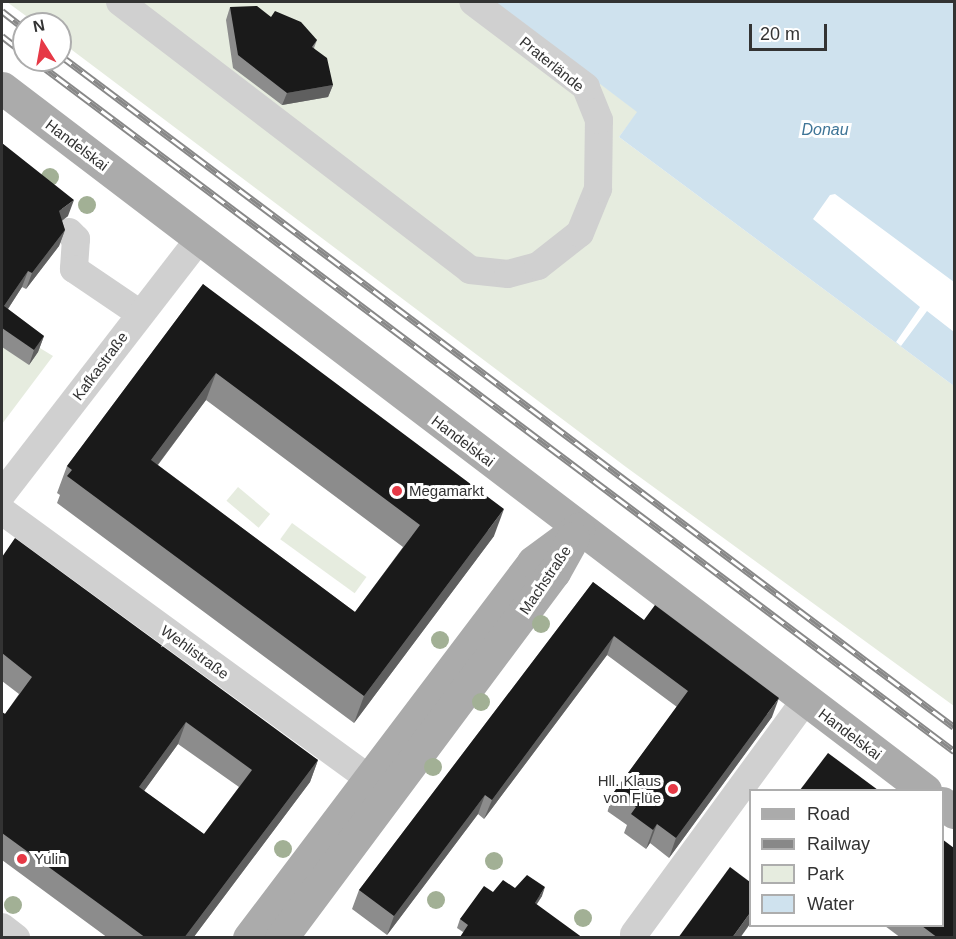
<!DOCTYPE html>
<meta charset="utf-8">
<style>
body{margin:0}
#map{position:relative;width:956px;height:939px;overflow:hidden;background:#fff;font-family:Arial,sans-serif}
div>[style]{position:absolute}
[style*='--x']{left:calc(var(--x)*1px);top:calc(var(--y)*1px);width:calc(var(--w)*1px);rotate:calc(var(--a)*1deg)}
.green>*{inset:0;background:#e6ecdf;transform-origin:0 0}
.water>*{inset:0;background:#cfe2ee}
.pier>*{inset:0;background:#fff}
.minor>*{height:28px;margin:-14px;padding:0 14px;transform-origin:14px;border-radius:14px;background:#d0d0d0}
.major>*{height:33px;margin:-16.5px;padding:0 16.5px;transform-origin:16.5px;border-radius:16.5px;background:#ababab}
.rail>*{height:7px;margin-top:-3.5px;transform-origin:0;background:repeating-linear-gradient(90deg,#fff 0 14px,#888 0 28px);box-sizing:border-box;border-block:2px solid #888}
.trees>*{width:18px;height:18px;margin:-9px;border-radius:50%;background:#a2b095}
.wall>*{inset:0;background:#8c8c8c}
.shaded-wall>*{inset:0;background:#5f5f5f}
.building>*{inset:0;background:#1a1a1a}
.dots>*{width:16px;height:16px;translate:-50% -50%;box-sizing:border-box;border:3px solid #fff;border-radius:50%}
span{translate:-50% -50%;white-space:nowrap;text-align:center;line-height:1.15;-webkit-text-stroke:6px #fff;paint-order:stroke}
.street-label{font-size:15px;color:#333}
.poi-label{font-size:15px;color:#333}
.left{translate:0 -50%;text-align:left}
.right{translate:-100% -50%;text-align:right}
.water-label{font-size:16px;color:#3f7597;font-style:italic}
.frame{position:absolute;inset:0;border:3px solid #333;pointer-events:none}
.legend{position:absolute;left:749px;top:789px;width:195px;height:138px;box-sizing:border-box;background:#fff;border:2px solid #adadad;margin:0;padding:8px 10px;list-style:none;font-size:18px;color:#333}
.legend li{display:flex;align-items:center;gap:12px;height:30px}
.legend b{width:30px;border:2px solid #adadad}
.north{position:absolute;left:12px;top:12px;width:60px;height:60px;box-sizing:border-box;background:#fff;border:2px solid #adadad;border-radius:50%;rotate:349deg;font-size:16px;font-weight:700;line-height:24px;text-align:center;color:#333}
.north::after{content:'';display:block;margin:auto;width:21px;height:27px;background:#e63946;clip-path:polygon(50% 0,100% 100%,50% 72%,0 100%)}
.scale{position:absolute;left:749px;top:24px;width:78px;height:27px;box-sizing:border-box;border:3px solid #333;border-top:0;padding-left:8px;font-size:18px;line-height:21px;white-space:nowrap;color:#333;-webkit-text-stroke:4px #fff;paint-order:stroke}
</style>
<div id="map">
<div class="green">
<div style="clip-path:polygon(7px 2px,492px 2px,638px 112px,619px 137px,954px 386px,954px 706px,626px 467px,60px 41px,60px 24px,37px 24px)"></div>
<div style="clip-path:polygon(7px 328px,53px 356px,2px 424px,2px 336px)"></div>
<div style="left:238px;top:487px;width:42px;height:18px;rotate:40deg"></div>
<div style="left:292px;top:523px;width:92px;height:20px;rotate:36deg"></div>
</div>
<div class="water">
<div style="clip-path:polygon(492px 2px,954px 2px,954px 386px,619px 137px,637px 112px)"></div>
</div>
<div class="pier">
<div style="clip-path:polygon(835px 194px,954px 282px,954px 332px,927px 311px,901px 346px,896px 342px,920px 307px,813px 219px,830px 195px)"></div>
</div>
<div class="minor">
<div style="--x:120;--y:2;--w:441;--a:37.4"></div>
<div style="--x:470;--y:270;--w:38;--a:6"></div>
<div style="--x:508;--y:274;--w:31;--a:-15"></div>
<div style="--x:538;--y:266;--w:53;--a:-38.2"></div>
<div style="--x:580;--y:233;--w:48;--a:-67.8"></div>
<div style="--x:598;--y:189;--w:69;--a:-89.2"></div>
<div style="--x:599;--y:120;--w:35;--a:-112"></div>
<div style="--x:586;--y:87;--w:141;--a:-143"></div>
<div style="--x:69;--y:232;--w:10;--a:45"></div>
<div style="--x:76;--y:239;--w:30;--a:94"></div>
<div style="--x:74;--y:269;--w:78;--a:34.1"></div>
<div style="--x:2;--y:494;--w:322;--a:-52.3"></div>
<div style="--x:2;--y:511;--w:477;--a:36.1"></div>
<div style="--x:2;--y:927;--w:18;--a:38"></div>
<div style="--x:634;--y:934;--w:290;--a:-53.8"></div>
</div>
<div class="major">
<div style="--x:2;--y:88;--w:1160;--a:37.26"></div>
<div style="--x:942;--y:803;--w:15;--a:37"></div>
<div style="--x:249;--y:938;--w:471;--a:-52.9"></div>
<div style="--x:533;--y:562;--w:56;--a:-36.3"></div>
<div style="--x:281;--y:938;--w:457;--a:-53.3"></div>
<div style="--x:554;--y:572;--w:39;--a:-61"></div>
</div>
<div class="rail">
<div style="--x:2;--y:11;--w:28;--a:38"></div>
<div style="--x:2;--y:36;--w:28;--a:38"></div>
<div style="--x:60;--y:55;--w:1118;--a:36.93"></div>
<div style="--x:34;--y:60;--w:1151;--a:36.91"></div>
</div>
<div class="trees">
<div style="left:50px;top:177px"></div>
<div style="left:87px;top:205px"></div>
<div style="left:541px;top:624px"></div>
<div style="left:440px;top:640px"></div>
<div style="left:481px;top:702px"></div>
<div style="left:433px;top:767px"></div>
<div style="left:283px;top:849px"></div>
<div style="left:494px;top:861px"></div>
<div style="left:436px;top:900px"></div>
<div style="left:13px;top:905px"></div>
<div style="left:583px;top:918px"></div>
</div>
<div class="wall">
<div style="clip-path:polygon(230px 7px,271px 17px,317px 40px,314px 48px,333px 85px,328px 97px,282px 105px,233px 68px,226px 20px)"></div>
<div style="clip-path:polygon(2px 143px,68px 216px,62px 221px,65px 230px,59px 246px,26px 289px,22px 287px,8px 309px,44px 336px,38px 352px,29px 365px,2px 347px)"></div>
<div style="clip-path:polygon(evenodd,203px 284px,494px 536px,354px 723px,57px 503px,60px 495px,57px 493px,67px 466px,203px 284px,206px 400px,403px 547px,355px 612px,158px 465px,206px 400px)"></div>
<div style="clip-path:polygon(evenodd,2px 557px,318px 760px,310px 782px,193px 938px,108px 938px,2px 860px,2px 712px,5px 714px,19px 694px,2px 681px,2px 557px,178px 744px,239px 787px,204px 834px,144px 791px,178px 744px)"></div>
<div style="clip-path:polygon(593px 582px,772px 717px,669px 858px,650px 843px,646px 849px,624px 833px,627px 825px,607px 811px,614px 792px,677px 707px,607px 655px,484px 819px,478px 814px,387px 935px,352px 909px,359px 890px)"></div>
<div style="clip-path:polygon(515px 888px,542px 896px,537px 904px,463px 932px,457px 928px,460px 919px,493px 892px)"></div>
<div style="clip-path:polygon(885px 926px,942px 926px,954px 938px,901px 938px)"></div>
</div>
<div class="shaded-wall">
<div style="clip-path:polygon(333px 85px,328px 97px,282px 105px,287px 93px)"></div>
<div style="clip-path:polygon(74px 200px,68px 216px,53px 227px,59px 211px)"></div>
<div style="clip-path:polygon(65px 230px,59px 246px,26px 289px,32px 273px)"></div>
<div style="clip-path:polygon(28px 271px,22px 287px,2px 318px,4px 306px)"></div>
<div style="clip-path:polygon(44px 336px,38px 352px,29px 365px,34px 350px)"></div>
<div style="clip-path:polygon(216px 373px,206px 400px,141px 487px,151px 460px)"></div>
<div style="clip-path:polygon(504px 509px,494px 536px,354px 723px,364px 696px)"></div>
<div style="clip-path:polygon(614px 636px,607px 655px,484px 819px,492px 800px)"></div>
<div style="clip-path:polygon(779px 698px,772px 717px,669px 858px,676px 838px)"></div>
<div style="clip-path:polygon(186px 722px,178px 744px,131px 809px,139px 787px)"></div>
<div style="clip-path:polygon(318px 760px,310px 782px,193px 938px,184px 938px)"></div>
<div style="clip-path:polygon(485px 795px,478px 814px,387px 935px,394px 916px)"></div>
<div style="clip-path:polygon(657px 824px,650px 843px,646px 849px,653px 830px)"></div>
<div style="clip-path:polygon(545px 887px,542px 896px,532px 911px,535px 903px)"></div>
<div style="clip-path:polygon(750px 913px,750px 924px,740px 938px,732px 938px)"></div>
</div>
<div class="building">
<div style="clip-path:polygon(257px 6px,271px 17px,275px 11px,301px 22px,317px 40px,312px 47px,327px 58px,333px 85px,287px 93px,238px 55px,230px 7px)"></div>
<div style="clip-path:polygon(2px 143px,74px 200px,59px 211px,65px 230px,32px 273px,28px 271px,4px 306px,44px 336px,34px 350px,2px 328px)"></div>
<div style="clip-path:polygon(evenodd,203px 284px,504px 509px,364px 696px,67px 476px,72px 470px,67px 466px,203px 284px,216px 373px,420px 525px,355px 612px,151px 460px,216px 373px)"></div>
<div style="clip-path:polygon(evenodd,15px 538px,318px 760px,184px 938px,146px 938px,2px 833px,2px 712px,5px 714px,32px 677px,2px 653px,2px 557px,15px 538px,186px 722px,252px 770px,204px 834px,139px 787px,186px 722px)"></div>
<div style="clip-path:polygon(593px 582px,644px 620px,655px 605px,779px 698px,676px 838px,657px 824px,653px 830px,631px 814px,636px 807px,614px 792px,688px 691px,614px 636px,492px 800px,485px 795px,394px 916px,359px 890px)"></div>
<div style="clip-path:polygon(828px 753px,878px 790px,800px 790px)"></div>
<div style="clip-path:polygon(942px 839px,954px 848px,954px 938px,938px 938px,922px 926px,942px 926px)"></div>
<div style="clip-path:polygon(730px 867px,750px 882px,750px 913px,732px 938px,678px 938px)"></div>
<div style="clip-path:polygon(527px 875px,545px 887px,535px 903px,583px 938px,460px 937px,468px 925px,460px 919px,484px 886px,493px 892px,503px 880px,515px 888px)"></div>
</div>
<div class="dots">
<div style="left:397px;top:491px;background:#e63946"></div>
<div style="left:673px;top:789px;background:#e63946"></div>
<div style="left:22px;top:859px;background:#e63946"></div>
</div>
<div class="street-label">
<span style="left:552px;top:64px;rotate:39deg">Praterlände</span>
<span style="left:77px;top:145px;rotate:37deg">Handelskai</span>
<span style="left:100px;top:366px;rotate:-53deg">Kafkastraße</span>
<span style="left:463px;top:441px;rotate:37deg">Handelskai</span>
<span style="left:545px;top:580px;rotate:-56deg">Machstraße</span>
<span style="left:195px;top:652px;rotate:36deg">Wehlistraße</span>
<span style="left:850px;top:734px;rotate:37deg">Handelskai</span>
</div>
<div class="poi-label">
<span class="left" style="left:409px;top:491px">Megamarkt</span>
<span class="right" style="left:661px;top:789px">Hll. Klaus<br>von Flüe</span>
<span class="left" style="left:34px;top:859px">Yulin</span>
</div>
<div class="water-label">
<span style="left:825px;top:130px">Donau</span>
</div>
<div class="frame"></div>
<ul class="legend">
<li><b style="height:8px;background:#ababab"></b>Road</li>
<li><b style="height:8px;background:#888"></b>Railway</li>
<li><b style="height:16px;background:#e6ecdf"></b>Park</li>
<li><b style="height:16px;background:#cfe2ee"></b>Water</li>
</ul>
<div class="north">N</div>
<div class="scale">20 m</div>
</div>
